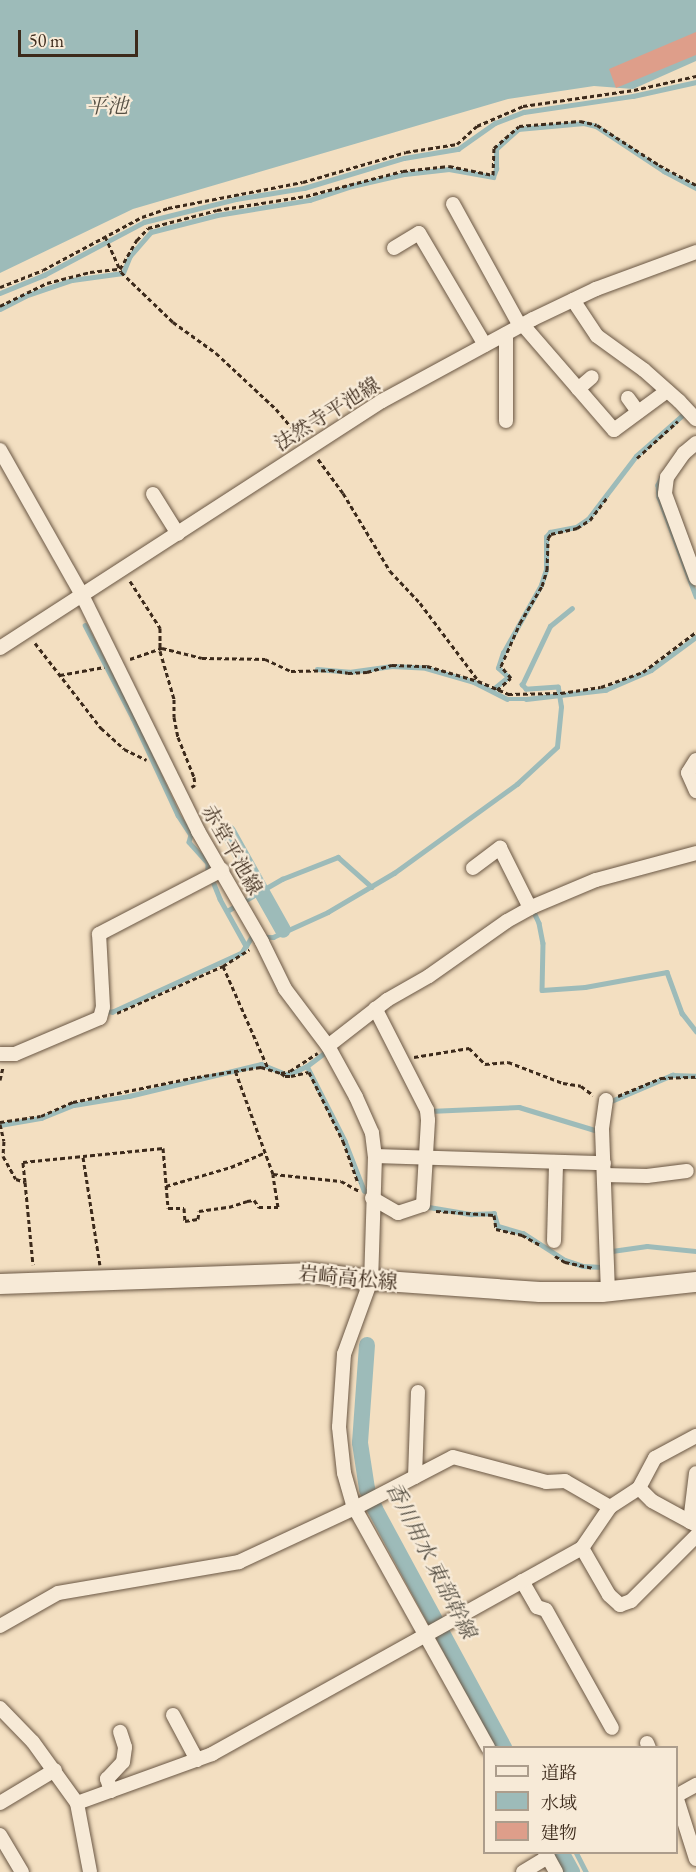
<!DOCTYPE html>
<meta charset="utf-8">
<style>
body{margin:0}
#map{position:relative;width:696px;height:1872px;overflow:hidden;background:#f3dfc1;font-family:"EB Garamond","Noto Serif JP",serif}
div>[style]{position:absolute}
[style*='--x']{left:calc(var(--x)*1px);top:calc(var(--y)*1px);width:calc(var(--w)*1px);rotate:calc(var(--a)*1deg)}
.water>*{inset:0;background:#9dbbb9}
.stream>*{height:4.5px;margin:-2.25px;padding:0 2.25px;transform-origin:2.25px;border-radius:2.25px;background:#9dbbb9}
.canal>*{height:16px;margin:-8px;padding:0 8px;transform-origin:8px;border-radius:8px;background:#9dbbb9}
.building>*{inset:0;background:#de9e8a}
.path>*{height:3px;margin-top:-1.5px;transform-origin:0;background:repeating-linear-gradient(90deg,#3c2a1b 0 4.5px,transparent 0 7.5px)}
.roads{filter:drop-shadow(0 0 2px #6a5744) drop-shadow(0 0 2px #6a5744)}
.street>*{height:14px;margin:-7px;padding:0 7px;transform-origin:7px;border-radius:7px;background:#f7ead7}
.secondary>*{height:20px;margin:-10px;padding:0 10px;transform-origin:10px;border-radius:10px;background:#f7ead7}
span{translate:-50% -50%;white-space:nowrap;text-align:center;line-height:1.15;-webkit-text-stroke:4.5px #f7ead7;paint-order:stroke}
.street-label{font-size:20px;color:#3c2a1b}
.water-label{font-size:21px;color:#544e42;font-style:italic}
.legend{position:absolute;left:483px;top:1746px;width:195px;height:108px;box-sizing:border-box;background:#f7ead7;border:2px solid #ac9d8c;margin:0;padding:8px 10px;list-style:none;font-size:18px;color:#3c2a1b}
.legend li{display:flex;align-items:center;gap:12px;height:30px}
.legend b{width:30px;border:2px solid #ac9d8c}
.scale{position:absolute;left:18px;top:30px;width:120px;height:27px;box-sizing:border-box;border:3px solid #3c2a1b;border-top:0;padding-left:8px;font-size:18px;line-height:21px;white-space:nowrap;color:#3c2a1b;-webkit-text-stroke:4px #f7ead7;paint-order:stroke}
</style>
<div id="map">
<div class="water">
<div style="clip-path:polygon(0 0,696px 0,696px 61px,633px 89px,594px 86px,508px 99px,133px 209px,0 273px)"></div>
</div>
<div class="stream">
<div style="--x:0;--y:293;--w:48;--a:-22.2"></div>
<div style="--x:44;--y:275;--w:113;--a:-27.9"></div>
<div style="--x:144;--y:222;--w:95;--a:-14"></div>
<div style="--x:236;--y:199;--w:69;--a:-9.2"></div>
<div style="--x:304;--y:188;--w:104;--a:-16.7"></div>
<div style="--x:404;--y:158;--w:55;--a:-9.5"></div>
<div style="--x:458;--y:149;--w:45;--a:-35.1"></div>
<div style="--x:495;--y:123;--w:31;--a:-21"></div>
<div style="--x:524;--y:112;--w:110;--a:-8.4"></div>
<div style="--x:633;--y:96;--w:65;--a:-12.5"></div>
<div style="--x:0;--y:309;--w:28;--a:-27"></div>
<div style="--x:25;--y:296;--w:50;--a:-18.8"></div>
<div style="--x:72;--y:280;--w:51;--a:-7.8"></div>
<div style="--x:123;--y:273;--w:18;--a:-68"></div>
<div style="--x:130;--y:256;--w:32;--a:-49"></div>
<div style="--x:151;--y:232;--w:68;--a:-14.4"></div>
<div style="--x:217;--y:215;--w:94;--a:-9.2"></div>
<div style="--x:310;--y:200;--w:44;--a:-18.4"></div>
<div style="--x:352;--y:186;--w:54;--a:-12.8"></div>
<div style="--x:405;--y:174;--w:44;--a:-6.5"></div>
<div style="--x:449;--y:169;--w:45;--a:10.3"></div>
<div style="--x:493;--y:177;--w:9;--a:-69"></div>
<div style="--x:496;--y:169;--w:20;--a:-90"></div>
<div style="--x:496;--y:149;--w:30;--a:-42"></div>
<div style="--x:518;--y:129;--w:66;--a:-5.2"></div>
<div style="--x:584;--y:123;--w:12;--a:14"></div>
<div style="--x:596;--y:126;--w:82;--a:33.5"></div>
<div style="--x:664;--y:171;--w:36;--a:28"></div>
<div style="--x:662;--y:477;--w:9;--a:117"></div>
<div style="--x:658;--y:485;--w:12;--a:85"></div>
<div style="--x:659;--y:497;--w:106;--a:69.5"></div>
<div style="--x:85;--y:625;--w:105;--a:62.7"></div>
<div style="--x:133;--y:718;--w:107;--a:65.1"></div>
<div style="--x:178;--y:815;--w:24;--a:57"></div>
<div style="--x:191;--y:835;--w:7;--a:106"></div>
<div style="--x:189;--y:842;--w:28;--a:48"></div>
<div style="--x:208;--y:863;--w:6;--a:90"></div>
<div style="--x:208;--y:869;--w:32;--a:68"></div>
<div style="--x:220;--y:899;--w:54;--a:61"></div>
<div style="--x:246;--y:946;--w:8;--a:120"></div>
<div style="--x:242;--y:953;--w:142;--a:155.4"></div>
<div style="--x:113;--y:1012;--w:10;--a:180"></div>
<div style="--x:317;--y:669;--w:32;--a:5"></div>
<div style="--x:349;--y:672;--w:43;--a:-7.9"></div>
<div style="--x:392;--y:666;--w:34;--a:3"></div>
<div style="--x:426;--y:668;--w:50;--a:16.3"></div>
<div style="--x:474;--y:682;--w:37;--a:27"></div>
<div style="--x:507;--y:699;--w:19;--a:0"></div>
<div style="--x:526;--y:699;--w:80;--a:-6.5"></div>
<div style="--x:605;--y:690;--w:50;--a:-23.5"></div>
<div style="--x:651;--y:670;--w:56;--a:-36.3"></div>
<div style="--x:492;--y:690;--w:21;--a:-39"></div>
<div style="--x:508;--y:677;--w:13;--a:-138"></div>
<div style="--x:498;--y:668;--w:16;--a:-72"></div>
<div style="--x:503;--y:653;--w:78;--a:-60.8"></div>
<div style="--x:541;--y:585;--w:16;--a:-72"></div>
<div style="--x:546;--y:570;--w:33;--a:-90"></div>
<div style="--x:546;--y:537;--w:6;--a:-51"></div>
<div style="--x:550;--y:532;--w:26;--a:-11"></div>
<div style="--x:576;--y:527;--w:14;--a:-34"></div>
<div style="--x:588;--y:519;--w:79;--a:-52.7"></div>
<div style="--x:636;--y:456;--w:67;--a:-41.3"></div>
<div style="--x:533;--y:910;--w:14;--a:65"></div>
<div style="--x:539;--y:923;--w:20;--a:79"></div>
<div style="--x:543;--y:943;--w:47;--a:91.2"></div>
<div style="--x:542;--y:990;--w:43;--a:-4"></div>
<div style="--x:585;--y:987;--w:83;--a:-10.4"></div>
<div style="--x:667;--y:972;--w:44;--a:69.9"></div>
<div style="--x:682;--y:1013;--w:23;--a:52"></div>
<div style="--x:227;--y:911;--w:64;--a:-30.2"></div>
<div style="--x:282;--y:879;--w:60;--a:-21.4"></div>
<div style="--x:338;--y:857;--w:45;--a:41.4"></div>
<div style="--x:246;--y:946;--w:12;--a:-59"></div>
<div style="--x:252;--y:936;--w:21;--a:3"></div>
<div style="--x:273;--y:937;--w:60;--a:-24.4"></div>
<div style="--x:328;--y:912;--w:77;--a:-30.6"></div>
<div style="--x:394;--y:873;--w:152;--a:-35.9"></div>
<div style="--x:517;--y:784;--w:54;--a:-42.8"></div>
<div style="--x:557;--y:747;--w:40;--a:-84.3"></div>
<div style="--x:561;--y:707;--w:20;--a:-99"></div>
<div style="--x:558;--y:687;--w:32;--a:176"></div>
<div style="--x:526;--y:689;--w:6;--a:-135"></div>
<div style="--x:522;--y:685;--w:65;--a:-64.6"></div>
<div style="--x:550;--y:626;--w:28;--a:-39"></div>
<div style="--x:307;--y:1066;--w:84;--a:63.1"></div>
<div style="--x:345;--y:1141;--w:53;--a:68.8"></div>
<div style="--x:364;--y:1190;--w:7;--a:34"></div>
<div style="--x:609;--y:1102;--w:69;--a:-23.2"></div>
<div style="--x:672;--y:1075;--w:24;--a:2"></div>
<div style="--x:429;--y:1111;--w:90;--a:-2.5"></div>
<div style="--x:519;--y:1107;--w:83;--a:16.9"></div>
<div style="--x:598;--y:1131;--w:2;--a:-90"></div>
<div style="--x:0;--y:1125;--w:42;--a:-9.7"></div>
<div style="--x:41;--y:1118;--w:35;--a:-22"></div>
<div style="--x:74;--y:1105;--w:56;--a:-9.3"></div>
<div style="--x:129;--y:1096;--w:136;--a:-13.6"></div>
<div style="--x:261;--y:1064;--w:27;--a:22"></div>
<div style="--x:286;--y:1074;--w:6;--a:-9"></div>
<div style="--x:292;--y:1073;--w:17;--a:-25"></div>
<div style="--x:307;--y:1066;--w:26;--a:-37"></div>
<div style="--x:423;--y:1206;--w:49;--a:9.5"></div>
<div style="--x:471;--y:1214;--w:23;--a:-2"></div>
<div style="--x:494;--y:1213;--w:14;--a:73"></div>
<div style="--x:498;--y:1226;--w:26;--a:16"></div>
<div style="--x:523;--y:1233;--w:50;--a:32.7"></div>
<div style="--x:565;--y:1260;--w:19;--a:18"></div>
<div style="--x:583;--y:1266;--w:19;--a:3"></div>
<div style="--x:602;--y:1267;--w:4;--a:-56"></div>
<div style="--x:610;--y:1254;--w:4;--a:-56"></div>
<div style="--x:612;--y:1251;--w:35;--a:-8"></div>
<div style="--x:647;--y:1246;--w:49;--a:5.8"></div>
<div style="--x:576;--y:1852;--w:22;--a:63"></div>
</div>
<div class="canal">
<div style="--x:228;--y:832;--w:112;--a:60.7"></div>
<div style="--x:367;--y:1345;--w:98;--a:94.1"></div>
<div style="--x:360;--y:1443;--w:47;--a:81.3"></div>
<div style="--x:367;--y:1489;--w:22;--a:68"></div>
<div style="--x:375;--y:1509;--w:272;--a:61.6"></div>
<div style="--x:561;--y:1852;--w:23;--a:61"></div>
</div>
<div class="building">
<div style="clip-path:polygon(696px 32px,696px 55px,616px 88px,609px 69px)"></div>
</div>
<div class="path">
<div style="--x:105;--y:236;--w:39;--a:66"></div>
<div style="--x:121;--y:272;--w:72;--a:43.9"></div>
<div style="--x:173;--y:322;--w:53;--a:35.8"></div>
<div style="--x:216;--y:353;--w:82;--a:43"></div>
<div style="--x:276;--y:409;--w:38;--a:50"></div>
<div style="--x:0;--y:287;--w:46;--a:-21.6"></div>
<div style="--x:43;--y:270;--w:112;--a:-28.2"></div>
<div style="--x:142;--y:217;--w:28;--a:-19"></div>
<div style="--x:168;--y:208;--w:137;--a:-10.9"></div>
<div style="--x:303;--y:182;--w:107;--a:-16.2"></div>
<div style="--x:406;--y:152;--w:52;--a:-8.9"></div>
<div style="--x:457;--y:144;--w:27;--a:-42"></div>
<div style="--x:477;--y:126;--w:50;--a:-23.5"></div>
<div style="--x:523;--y:106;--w:112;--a:-8.2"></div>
<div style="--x:634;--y:90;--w:64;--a:-12.7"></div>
<div style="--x:0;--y:306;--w:52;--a:-26.1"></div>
<div style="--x:47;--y:283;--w:44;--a:-14.3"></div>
<div style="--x:90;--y:272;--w:30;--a:-6"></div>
<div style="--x:120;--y:269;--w:34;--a:-60"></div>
<div style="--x:137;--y:240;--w:16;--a:-47"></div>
<div style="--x:148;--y:228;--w:71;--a:-14.6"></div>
<div style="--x:217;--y:210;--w:90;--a:-8.9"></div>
<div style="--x:306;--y:196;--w:100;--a:-14.5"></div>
<div style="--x:403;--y:171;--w:46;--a:-6.2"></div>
<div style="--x:449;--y:166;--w:45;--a:11.6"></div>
<div style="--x:493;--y:175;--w:27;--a:-88"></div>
<div style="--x:494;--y:148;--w:33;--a:-41"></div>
<div style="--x:519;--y:126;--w:61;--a:-4.7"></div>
<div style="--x:580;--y:121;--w:17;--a:13"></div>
<div style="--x:597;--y:125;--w:74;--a:32.8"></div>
<div style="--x:659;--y:165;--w:42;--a:28.4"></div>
<div style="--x:637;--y:458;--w:55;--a:-42.1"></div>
<div style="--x:318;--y:459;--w:42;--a:53.7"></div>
<div style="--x:343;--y:493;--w:91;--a:58.9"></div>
<div style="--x:390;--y:571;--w:44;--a:46.8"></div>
<div style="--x:420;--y:603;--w:95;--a:53.1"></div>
<div style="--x:130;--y:581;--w:56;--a:57.4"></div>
<div style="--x:160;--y:628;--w:23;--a:90"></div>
<div style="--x:160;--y:651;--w:50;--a:73.7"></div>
<div style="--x:174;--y:699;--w:18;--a:90"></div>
<div style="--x:174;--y:717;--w:20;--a:79"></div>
<div style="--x:178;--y:737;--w:43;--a:68.2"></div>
<div style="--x:194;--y:777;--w:8;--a:83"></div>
<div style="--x:195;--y:785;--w:4;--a:153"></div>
<div style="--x:35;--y:643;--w:108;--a:52.2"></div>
<div style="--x:101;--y:728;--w:31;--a:42"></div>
<div style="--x:124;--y:749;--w:25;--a:26"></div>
<div style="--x:130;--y:659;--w:34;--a:-19"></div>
<div style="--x:162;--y:648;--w:41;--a:14"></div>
<div style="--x:202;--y:658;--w:63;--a:0.9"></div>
<div style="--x:265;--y:659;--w:29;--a:25"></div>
<div style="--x:291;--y:671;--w:39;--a:-1"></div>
<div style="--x:330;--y:670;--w:18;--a:9"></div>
<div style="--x:348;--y:673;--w:19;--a:-3"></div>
<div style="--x:367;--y:672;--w:26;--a:-16"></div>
<div style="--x:392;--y:665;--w:35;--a:2"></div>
<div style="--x:427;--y:666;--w:53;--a:16.4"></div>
<div style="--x:478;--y:681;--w:33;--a:23"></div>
<div style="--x:508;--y:694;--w:53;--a:-1.1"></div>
<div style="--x:561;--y:693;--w:40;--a:-8.5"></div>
<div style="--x:601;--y:687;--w:45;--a:-19.7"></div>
<div style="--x:643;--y:672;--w:66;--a:-37"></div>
<div style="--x:60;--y:675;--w:45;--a:-10.3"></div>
<div style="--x:497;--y:690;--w:18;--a:-41"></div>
<div style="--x:511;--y:678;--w:16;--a:-130"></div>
<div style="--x:501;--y:666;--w:47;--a:-66.2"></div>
<div style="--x:520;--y:623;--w:43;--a:-59.3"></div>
<div style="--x:542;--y:586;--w:17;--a:-73"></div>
<div style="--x:547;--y:570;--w:32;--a:-88"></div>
<div style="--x:548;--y:538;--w:5;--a:-53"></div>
<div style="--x:551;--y:534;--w:27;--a:-13"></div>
<div style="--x:577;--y:528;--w:15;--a:-32"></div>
<div style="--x:590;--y:520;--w:30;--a:-53"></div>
<div style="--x:223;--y:966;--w:111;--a:66.2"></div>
<div style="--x:117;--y:1013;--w:116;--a:-23.9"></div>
<div style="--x:223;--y:966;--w:31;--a:-32"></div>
<div style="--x:414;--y:1057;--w:56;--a:-9.3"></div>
<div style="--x:469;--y:1048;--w:23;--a:45"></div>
<div style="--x:485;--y:1064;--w:23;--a:-5"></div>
<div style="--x:508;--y:1062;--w:59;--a:20.9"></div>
<div style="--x:563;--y:1083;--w:18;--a:9"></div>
<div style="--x:581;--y:1086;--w:15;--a:37"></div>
<div style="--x:281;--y:1073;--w:5;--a:37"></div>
<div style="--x:285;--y:1076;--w:6;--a:0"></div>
<div style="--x:291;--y:1076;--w:18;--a:-13"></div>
<div style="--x:309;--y:1072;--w:77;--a:63.8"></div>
<div style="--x:343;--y:1141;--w:45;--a:70.3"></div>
<div style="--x:0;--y:1080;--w:13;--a:-77"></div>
<div style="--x:618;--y:1096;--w:47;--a:-22.7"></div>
<div style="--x:661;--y:1078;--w:35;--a:-2"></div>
<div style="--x:0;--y:1122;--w:41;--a:-8.3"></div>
<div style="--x:41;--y:1116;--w:35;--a:-24"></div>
<div style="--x:73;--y:1102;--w:126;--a:-11.4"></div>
<div style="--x:197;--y:1077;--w:65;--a:-8.9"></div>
<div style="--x:261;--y:1067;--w:21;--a:17"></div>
<div style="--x:281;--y:1073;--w:9;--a:-13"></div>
<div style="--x:290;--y:1071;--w:33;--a:-33"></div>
<div style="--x:0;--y:1124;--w:17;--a:77"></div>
<div style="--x:4;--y:1141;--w:15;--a:94"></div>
<div style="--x:3;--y:1156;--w:26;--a:61"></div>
<div style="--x:16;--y:1179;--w:9;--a:18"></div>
<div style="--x:25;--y:1182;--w:83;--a:84.5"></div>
<div style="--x:83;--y:1157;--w:109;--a:81.1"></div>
<div style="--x:273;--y:1174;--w:68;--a:5.9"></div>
<div style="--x:341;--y:1181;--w:21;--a:29"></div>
<div style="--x:25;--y:1182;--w:20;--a:-96"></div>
<div style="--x:23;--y:1162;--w:141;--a:-5.7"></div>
<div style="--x:163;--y:1148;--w:60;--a:85.2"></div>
<div style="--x:168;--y:1208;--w:16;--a:0"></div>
<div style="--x:184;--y:1208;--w:13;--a:86"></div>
<div style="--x:185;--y:1221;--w:13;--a:-9"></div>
<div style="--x:198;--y:1219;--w:8;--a:-83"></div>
<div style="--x:199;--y:1211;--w:30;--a:-8"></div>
<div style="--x:229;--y:1207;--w:19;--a:-18"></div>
<div style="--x:247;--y:1201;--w:7;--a:-8"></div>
<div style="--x:254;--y:1200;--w:9;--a:54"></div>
<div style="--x:259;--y:1207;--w:19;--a:0"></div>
<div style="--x:278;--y:1207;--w:33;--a:-99"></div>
<div style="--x:273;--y:1174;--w:108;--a:-110.1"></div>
<div style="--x:166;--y:1186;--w:68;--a:-16.3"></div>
<div style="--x:231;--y:1167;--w:36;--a:-23"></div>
<div style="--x:436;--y:1211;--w:58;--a:3.9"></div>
<div style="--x:494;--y:1215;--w:14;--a:82"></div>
<div style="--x:496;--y:1229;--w:27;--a:13"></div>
<div style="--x:522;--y:1235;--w:21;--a:29"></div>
<div style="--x:555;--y:1256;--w:12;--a:31"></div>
<div style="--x:565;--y:1262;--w:29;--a:12"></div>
</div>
<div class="roads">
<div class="street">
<div style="--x:453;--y:204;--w:139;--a:61.2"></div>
<div style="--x:394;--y:248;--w:29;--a:-31"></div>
<div style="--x:419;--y:233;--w:130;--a:59.5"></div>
<div style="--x:573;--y:300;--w:43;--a:56.3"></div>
<div style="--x:597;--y:336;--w:58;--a:35.9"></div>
<div style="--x:644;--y:370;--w:47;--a:41.5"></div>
<div style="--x:679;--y:401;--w:25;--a:47"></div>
<div style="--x:523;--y:325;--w:139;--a:49.1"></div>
<div style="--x:614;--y:430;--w:66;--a:-36.3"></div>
<div style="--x:506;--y:334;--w:87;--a:90"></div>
<div style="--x:578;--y:389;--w:18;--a:-41"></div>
<div style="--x:628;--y:398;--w:17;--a:54"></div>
<div style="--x:696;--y:443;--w:16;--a:140"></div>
<div style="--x:684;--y:453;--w:29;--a:125"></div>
<div style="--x:667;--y:477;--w:17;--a:97"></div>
<div style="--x:665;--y:494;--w:90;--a:69.7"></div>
<div style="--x:0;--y:450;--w:167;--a:60.5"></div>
<div style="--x:82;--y:595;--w:263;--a:63.8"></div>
<div style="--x:198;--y:831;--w:128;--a:60"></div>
<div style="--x:262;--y:942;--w:52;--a:63.9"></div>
<div style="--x:285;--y:989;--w:71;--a:53"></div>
<div style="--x:328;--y:1046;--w:58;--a:61.2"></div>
<div style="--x:356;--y:1097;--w:39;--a:66"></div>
<div style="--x:372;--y:1133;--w:23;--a:83"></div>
<div style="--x:375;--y:1156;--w:124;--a:91.8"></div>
<div style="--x:371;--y:1280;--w:79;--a:110"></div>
<div style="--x:344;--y:1354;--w:73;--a:93.9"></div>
<div style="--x:339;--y:1427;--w:46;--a:83.8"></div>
<div style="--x:344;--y:1473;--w:33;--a:74"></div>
<div style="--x:353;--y:1505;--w:278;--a:60.9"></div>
<div style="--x:153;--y:494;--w:47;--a:58"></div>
<div style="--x:0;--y:648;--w:455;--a:-32.9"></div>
<div style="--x:382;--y:401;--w:172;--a:-28.5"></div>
<div style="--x:533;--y:319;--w:70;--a:-25.5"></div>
<div style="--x:596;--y:289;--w:107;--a:-20.3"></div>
<div style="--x:696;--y:760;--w:15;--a:122"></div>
<div style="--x:688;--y:773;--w:20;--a:66"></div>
<div style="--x:473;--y:868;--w:34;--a:-37"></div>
<div style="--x:500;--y:848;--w:67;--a:63.4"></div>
<div style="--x:328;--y:1046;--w:75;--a:-37.9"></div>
<div style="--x:387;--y:1000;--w:48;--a:-29.7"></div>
<div style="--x:429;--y:976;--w:95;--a:-35.2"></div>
<div style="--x:507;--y:921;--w:31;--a:-29"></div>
<div style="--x:534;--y:906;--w:67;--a:-22.8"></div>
<div style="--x:596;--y:880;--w:104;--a:-15.1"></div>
<div style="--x:0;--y:1054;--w:15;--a:0"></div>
<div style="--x:15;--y:1054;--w:92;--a:-23"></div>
<div style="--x:100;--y:1018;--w:11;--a:-75"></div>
<div style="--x:103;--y:1007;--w:73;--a:-93.1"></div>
<div style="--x:99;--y:934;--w:139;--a:-27.5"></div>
<div style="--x:606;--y:1100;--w:29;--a:98"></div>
<div style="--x:602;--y:1129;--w:163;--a:87.9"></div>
<div style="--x:375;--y:1156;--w:229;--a:1.8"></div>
<div style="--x:604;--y:1175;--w:43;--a:1.3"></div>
<div style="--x:647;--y:1176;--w:40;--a:-7.1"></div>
<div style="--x:372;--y:1198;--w:30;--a:30"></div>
<div style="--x:398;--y:1213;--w:26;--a:-18"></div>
<div style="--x:423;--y:1205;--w:85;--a:-86.6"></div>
<div style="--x:428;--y:1120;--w:10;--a:-96"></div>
<div style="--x:427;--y:1110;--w:114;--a:-117"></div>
<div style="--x:554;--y:1241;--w:79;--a:-88.5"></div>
<div style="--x:415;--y:1477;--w:85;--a:-88"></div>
<div style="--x:639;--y:1488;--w:18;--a:45"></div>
<div style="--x:652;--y:1501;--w:50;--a:28.6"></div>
<div style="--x:690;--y:1522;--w:49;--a:-83"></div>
<div style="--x:582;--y:1548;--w:54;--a:60.1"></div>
<div style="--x:609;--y:1595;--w:15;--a:42"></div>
<div style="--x:620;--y:1605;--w:12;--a:-20"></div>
<div style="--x:631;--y:1601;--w:92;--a:-45"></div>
<div style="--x:522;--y:1581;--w:30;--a:60"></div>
<div style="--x:537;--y:1607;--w:9;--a:18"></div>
<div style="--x:546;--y:1610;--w:135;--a:60.8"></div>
<div style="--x:0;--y:1626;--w:67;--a:-29.6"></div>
<div style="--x:58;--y:1593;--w:184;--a:-9.7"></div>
<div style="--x:239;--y:1562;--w:128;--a:-25"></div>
<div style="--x:355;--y:1508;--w:110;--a:-27.5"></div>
<div style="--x:453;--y:1457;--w:96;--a:15"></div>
<div style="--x:546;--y:1482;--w:19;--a:-3"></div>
<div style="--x:565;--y:1481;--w:52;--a:30"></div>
<div style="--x:0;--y:1708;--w:47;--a:45.9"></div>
<div style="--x:33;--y:1742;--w:75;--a:54.2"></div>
<div style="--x:77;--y:1803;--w:70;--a:79.3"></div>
<div style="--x:173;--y:1715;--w:51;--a:61.9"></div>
<div style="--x:647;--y:1743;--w:5;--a:68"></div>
<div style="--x:111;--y:1791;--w:13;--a:-108"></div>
<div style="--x:107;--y:1779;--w:23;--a:-47"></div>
<div style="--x:123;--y:1762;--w:15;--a:-82"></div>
<div style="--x:125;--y:1747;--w:16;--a:-108"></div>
<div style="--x:676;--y:1796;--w:66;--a:72.4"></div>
<div style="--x:676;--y:1796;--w:23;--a:-29"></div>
<div style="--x:0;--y:1803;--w:64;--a:-31"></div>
<div style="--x:77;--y:1803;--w:144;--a:-19.9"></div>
<div style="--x:212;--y:1754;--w:423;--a:-29.1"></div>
<div style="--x:582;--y:1548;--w:50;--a:-55.7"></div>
<div style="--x:610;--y:1507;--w:35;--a:-33"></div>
<div style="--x:639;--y:1488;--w:34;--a:-62"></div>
<div style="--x:655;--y:1458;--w:47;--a:-28.2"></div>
<div style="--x:0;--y:1835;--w:43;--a:59.3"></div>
<div style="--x:545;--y:1852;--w:23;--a:61"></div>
<div style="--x:523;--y:1872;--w:29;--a:-31"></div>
</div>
<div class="secondary">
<div style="--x:0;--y:1284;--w:312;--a:-2"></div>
<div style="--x:312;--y:1273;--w:59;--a:6.8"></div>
<div style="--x:371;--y:1280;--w:169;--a:4.1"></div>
<div style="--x:540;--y:1292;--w:62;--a:0"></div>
<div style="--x:602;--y:1292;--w:95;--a:-6.1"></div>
</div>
</div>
<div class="street-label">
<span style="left:327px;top:414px;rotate:-32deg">法然寺平池線</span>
<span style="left:232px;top:850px;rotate:60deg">赤堂平池線</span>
<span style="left:348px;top:1278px;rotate:5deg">岩崎高松線</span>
</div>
<div class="water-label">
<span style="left:107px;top:106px">平池</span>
<span style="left:431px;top:1560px;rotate:63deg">香川用水 東部幹線</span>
</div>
<ul class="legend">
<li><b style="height:8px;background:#f7ead7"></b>道路</li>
<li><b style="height:16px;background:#9dbbb9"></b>水域</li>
<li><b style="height:16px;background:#de9e8a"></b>建物</li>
</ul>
<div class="scale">50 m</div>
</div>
